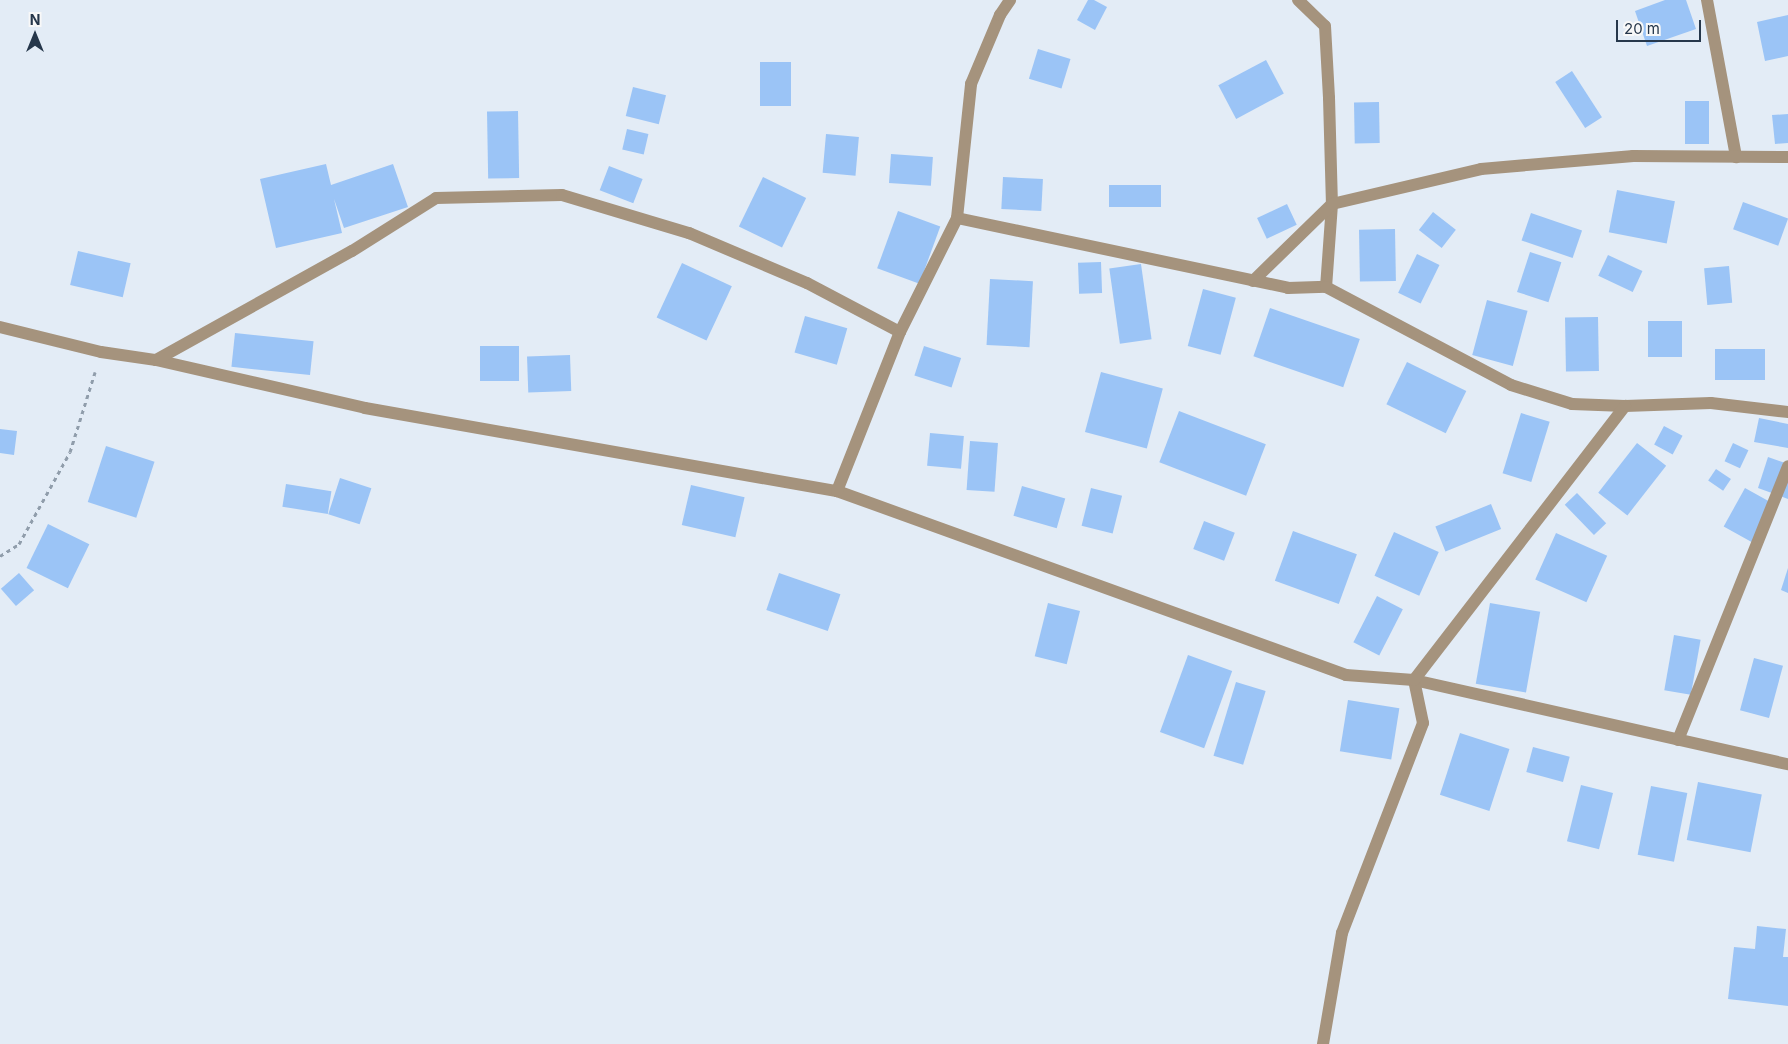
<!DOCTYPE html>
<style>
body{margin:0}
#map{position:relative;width:1788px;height:1044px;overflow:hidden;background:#e3ecf6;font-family:Inter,sans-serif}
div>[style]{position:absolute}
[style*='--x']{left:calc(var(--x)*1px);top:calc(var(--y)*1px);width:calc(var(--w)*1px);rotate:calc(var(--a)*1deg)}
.building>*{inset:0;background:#9bc4f6;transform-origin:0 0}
.path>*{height:3px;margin-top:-1.5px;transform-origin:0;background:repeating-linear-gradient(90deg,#909dab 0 4px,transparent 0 8px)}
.minor>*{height:12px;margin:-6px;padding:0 6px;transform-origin:6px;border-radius:6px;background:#a5937d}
span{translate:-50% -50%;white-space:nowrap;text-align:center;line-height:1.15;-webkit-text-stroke:4px #f8f8f8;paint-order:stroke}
.north{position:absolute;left:10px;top:10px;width:50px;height:50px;-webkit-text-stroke:4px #f8f8f8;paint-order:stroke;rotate:0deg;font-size:14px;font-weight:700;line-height:20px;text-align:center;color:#26374b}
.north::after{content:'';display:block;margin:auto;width:18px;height:22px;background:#26374b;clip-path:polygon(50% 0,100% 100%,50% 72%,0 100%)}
.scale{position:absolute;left:1616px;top:20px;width:85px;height:22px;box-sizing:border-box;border:2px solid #26374b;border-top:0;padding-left:6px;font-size:15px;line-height:18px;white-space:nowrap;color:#26374b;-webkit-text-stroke:4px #f8f8f8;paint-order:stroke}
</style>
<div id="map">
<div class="building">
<div style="clip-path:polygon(1088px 0,1094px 0,1107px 7px,1095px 30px,1077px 20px)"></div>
<div style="clip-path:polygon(1665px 0,1686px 0,1696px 29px,1647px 46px,1635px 11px)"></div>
<div style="clip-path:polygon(1788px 15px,1788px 56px,1765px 61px,1757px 22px)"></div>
<div style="left:1038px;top:49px;width:34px;height:31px;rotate:17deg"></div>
<div style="left:1266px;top:60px;width:38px;height:54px;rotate:62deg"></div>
<div style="left:760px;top:62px;width:31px;height:44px"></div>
<div style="left:1572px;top:71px;width:55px;height:20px;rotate:57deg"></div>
<div style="left:633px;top:87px;width:34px;height:30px;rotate:14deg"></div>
<div style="left:1685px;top:101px;width:24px;height:43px"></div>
<div style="left:1379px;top:102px;width:41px;height:25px;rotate:89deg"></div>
<div style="left:518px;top:111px;width:67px;height:31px;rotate:89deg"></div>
<div style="clip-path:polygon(1788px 114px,1788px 143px,1775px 144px,1772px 115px)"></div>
<div style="left:627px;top:129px;width:22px;height:21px;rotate:13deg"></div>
<div style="left:826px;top:134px;width:33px;height:39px;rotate:5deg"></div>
<div style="left:891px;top:154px;width:42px;height:29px;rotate:4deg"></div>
<div style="clip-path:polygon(326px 164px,331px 185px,393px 164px,408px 207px,344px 228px,334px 199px,342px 233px,276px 248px,260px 179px)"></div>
<div style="left:609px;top:166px;width:36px;height:26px;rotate:21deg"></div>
<div style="left:763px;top:177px;width:48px;height:55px;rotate:26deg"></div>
<div style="left:1003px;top:177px;width:40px;height:32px;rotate:3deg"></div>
<div style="left:1109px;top:185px;width:52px;height:22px"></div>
<div style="left:1617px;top:190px;width:59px;height:43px;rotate:11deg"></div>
<div style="left:1743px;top:202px;width:48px;height:29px;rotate:20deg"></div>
<div style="left:1287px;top:204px;width:23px;height:33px;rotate:65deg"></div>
<div style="left:898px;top:211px;width:45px;height:61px;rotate:20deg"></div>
<div style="left:1433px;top:212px;width:29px;height:23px;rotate:38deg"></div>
<div style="left:1531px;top:213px;width:54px;height:29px;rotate:19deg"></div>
<div style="left:1395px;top:229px;width:52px;height:36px;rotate:89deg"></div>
<div style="left:78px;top:251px;width:54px;height:35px;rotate:13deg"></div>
<div style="left:1530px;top:252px;width:33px;height:42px;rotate:18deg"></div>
<div style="left:1417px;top:254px;width:25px;height:43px;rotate:26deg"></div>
<div style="left:1608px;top:255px;width:38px;height:23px;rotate:25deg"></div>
<div style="left:1101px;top:262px;width:31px;height:23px;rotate:88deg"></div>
<div style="left:682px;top:263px;width:55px;height:60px;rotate:25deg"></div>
<div style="left:1141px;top:264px;width:76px;height:32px;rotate:82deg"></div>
<div style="left:1729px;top:266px;width:37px;height:25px;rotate:85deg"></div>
<div style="left:990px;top:279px;width:43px;height:66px;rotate:3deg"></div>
<div style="left:1203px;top:289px;width:34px;height:59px;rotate:15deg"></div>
<div style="left:1487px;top:300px;width:42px;height:57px;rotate:15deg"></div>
<div style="left:1270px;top:308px;width:95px;height:51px;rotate:19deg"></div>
<div style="left:805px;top:316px;width:44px;height:38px;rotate:16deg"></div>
<div style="left:1598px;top:317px;width:54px;height:33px;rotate:89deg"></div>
<div style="left:1648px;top:321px;width:34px;height:36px"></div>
<div style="left:235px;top:333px;width:79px;height:34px;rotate:6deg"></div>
<div style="left:480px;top:346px;width:39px;height:35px"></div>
<div style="left:924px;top:346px;width:39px;height:31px;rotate:18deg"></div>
<div style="left:1715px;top:349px;width:50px;height:31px"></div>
<div style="left:570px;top:355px;width:36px;height:43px;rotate:88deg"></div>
<div style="left:1407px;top:362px;width:66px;height:47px;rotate:26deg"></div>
<div style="left:1101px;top:372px;width:64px;height:62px;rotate:15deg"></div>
<div style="left:1179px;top:411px;width:93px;height:55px;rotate:21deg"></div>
<div style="left:1521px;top:413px;width:30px;height:63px;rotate:17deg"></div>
<div style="clip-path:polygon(1759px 418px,1788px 424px,1788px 448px,1754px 442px)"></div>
<div style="left:1664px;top:426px;width:21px;height:21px;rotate:28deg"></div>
<div style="clip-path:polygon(0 429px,17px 431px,14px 455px,0 453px)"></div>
<div style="left:930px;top:433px;width:34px;height:33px;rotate:5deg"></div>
<div style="left:970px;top:441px;width:28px;height:49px;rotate:4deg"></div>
<div style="left:1637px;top:443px;width:37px;height:63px;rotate:38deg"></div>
<div style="left:1733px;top:443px;width:17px;height:20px;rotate:25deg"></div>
<div style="left:106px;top:446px;width:51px;height:59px;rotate:18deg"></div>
<div style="clip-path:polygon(1768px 457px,1788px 464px,1788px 499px,1758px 488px)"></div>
<div style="left:1716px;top:469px;width:18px;height:14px;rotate:34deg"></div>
<div style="left:340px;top:478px;width:33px;height:38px;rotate:18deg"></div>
<div style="left:286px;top:484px;width:46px;height:23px;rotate:9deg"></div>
<div style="left:691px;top:485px;width:55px;height:41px;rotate:13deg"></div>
<div style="left:1022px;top:486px;width:45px;height:31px;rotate:16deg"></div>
<div style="left:1091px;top:488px;width:32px;height:39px;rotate:14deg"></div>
<div style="left:1745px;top:488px;width:35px;height:44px;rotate:29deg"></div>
<div style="left:1577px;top:493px;width:42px;height:17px;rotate:46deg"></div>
<div style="left:1491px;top:504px;width:27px;height:60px;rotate:68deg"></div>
<div style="left:1204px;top:521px;width:33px;height:30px;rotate:21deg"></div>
<div style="left:48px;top:524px;width:46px;height:49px;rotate:26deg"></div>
<div style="left:1293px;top:531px;width:68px;height:53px;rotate:20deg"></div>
<div style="left:1394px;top:532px;width:49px;height:48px;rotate:24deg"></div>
<div style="left:1556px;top:533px;width:56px;height:51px;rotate:24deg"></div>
<div style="clip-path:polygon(1788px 568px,1788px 593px,1781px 590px)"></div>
<div style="left:19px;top:573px;width:23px;height:24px;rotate:49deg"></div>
<div style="left:779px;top:573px;width:65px;height:39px;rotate:19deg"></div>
<div style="left:1377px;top:596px;width:29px;height:52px;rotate:27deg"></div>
<div style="left:1048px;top:603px;width:33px;height:55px;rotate:14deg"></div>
<div style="left:1490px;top:603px;width:51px;height:82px;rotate:10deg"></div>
<div style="left:1674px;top:635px;width:27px;height:56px;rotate:10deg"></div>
<div style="left:1188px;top:655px;width:47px;height:82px;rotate:20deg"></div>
<div style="left:1754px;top:658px;width:30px;height:54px;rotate:15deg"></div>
<div style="left:1236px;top:682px;width:31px;height:77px;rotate:17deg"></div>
<div style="left:1348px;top:700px;width:52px;height:52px;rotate:9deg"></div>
<div style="left:1460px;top:733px;width:52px;height:65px;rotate:18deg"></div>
<div style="left:1533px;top:747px;width:38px;height:26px;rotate:15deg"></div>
<div style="left:1698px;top:782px;width:65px;height:59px;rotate:11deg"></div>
<div style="left:1581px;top:785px;width:33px;height:58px;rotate:14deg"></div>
<div style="left:1651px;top:786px;width:37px;height:70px;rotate:11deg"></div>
<div style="clip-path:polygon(1757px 926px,1786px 929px,1783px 957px,1788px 957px,1788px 1006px,1728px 999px,1734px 947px,1755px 949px)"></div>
</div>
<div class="path">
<div style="--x:0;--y:556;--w:22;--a:-32"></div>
<div style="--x:19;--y:544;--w:105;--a:-61"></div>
<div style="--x:70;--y:452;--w:84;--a:-72.6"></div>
</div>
<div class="minor">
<div style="--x:1298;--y:0;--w:37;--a:44"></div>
<div style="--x:1325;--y:26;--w:72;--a:86.8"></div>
<div style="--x:1329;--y:98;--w:106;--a:88.4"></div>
<div style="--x:1332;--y:204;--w:83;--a:94.1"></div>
<div style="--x:1707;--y:0;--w:160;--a:79.5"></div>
<div style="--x:957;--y:218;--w:135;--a:-84"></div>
<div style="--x:971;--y:84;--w:75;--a:-67.2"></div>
<div style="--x:1000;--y:15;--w:18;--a:-56"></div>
<div style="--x:1253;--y:281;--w:110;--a:-44.3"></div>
<div style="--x:1332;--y:204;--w:153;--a:-13.2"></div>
<div style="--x:1481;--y:169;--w:153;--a:-4.9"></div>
<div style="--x:1633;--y:156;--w:155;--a:0.4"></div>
<div style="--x:0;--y:327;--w:104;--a:13.9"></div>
<div style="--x:101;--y:352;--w:56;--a:8.3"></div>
<div style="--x:156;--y:360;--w:214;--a:12.9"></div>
<div style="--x:365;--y:408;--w:479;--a:10"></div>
<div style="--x:837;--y:491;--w:541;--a:19.87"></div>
<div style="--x:1346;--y:675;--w:68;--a:4.2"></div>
<div style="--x:1414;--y:680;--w:383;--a:12.7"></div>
<div style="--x:156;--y:360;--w:224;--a:-29.1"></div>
<div style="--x:352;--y:251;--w:99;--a:-32.2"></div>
<div style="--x:436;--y:198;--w:126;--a:-1.4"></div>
<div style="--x:562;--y:195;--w:133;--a:16.7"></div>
<div style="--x:689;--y:233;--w:128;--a:23"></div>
<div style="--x:807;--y:283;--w:105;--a:27.8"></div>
<div style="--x:837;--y:491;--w:171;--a:-68.4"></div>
<div style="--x:900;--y:332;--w:127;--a:-63.4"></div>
<div style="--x:957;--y:218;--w:338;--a:11.9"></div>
<div style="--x:1288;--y:288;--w:38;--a:-2"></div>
<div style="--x:1326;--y:287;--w:209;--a:27.9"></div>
<div style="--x:1511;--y:385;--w:64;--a:17.3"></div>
<div style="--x:1572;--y:404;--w:53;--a:2.2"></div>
<div style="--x:1625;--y:406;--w:86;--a:-2"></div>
<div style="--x:1711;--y:403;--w:78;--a:6.7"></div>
<div style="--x:1678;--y:740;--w:295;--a:-68.1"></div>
<div style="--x:1323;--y:1044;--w:113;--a:-80.3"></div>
<div style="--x:1342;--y:933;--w:225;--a:-68.9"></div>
<div style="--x:1423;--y:723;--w:44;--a:-101.8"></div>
<div style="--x:1414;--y:680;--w:346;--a:-52.4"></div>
</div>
<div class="north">N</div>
<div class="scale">20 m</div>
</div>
